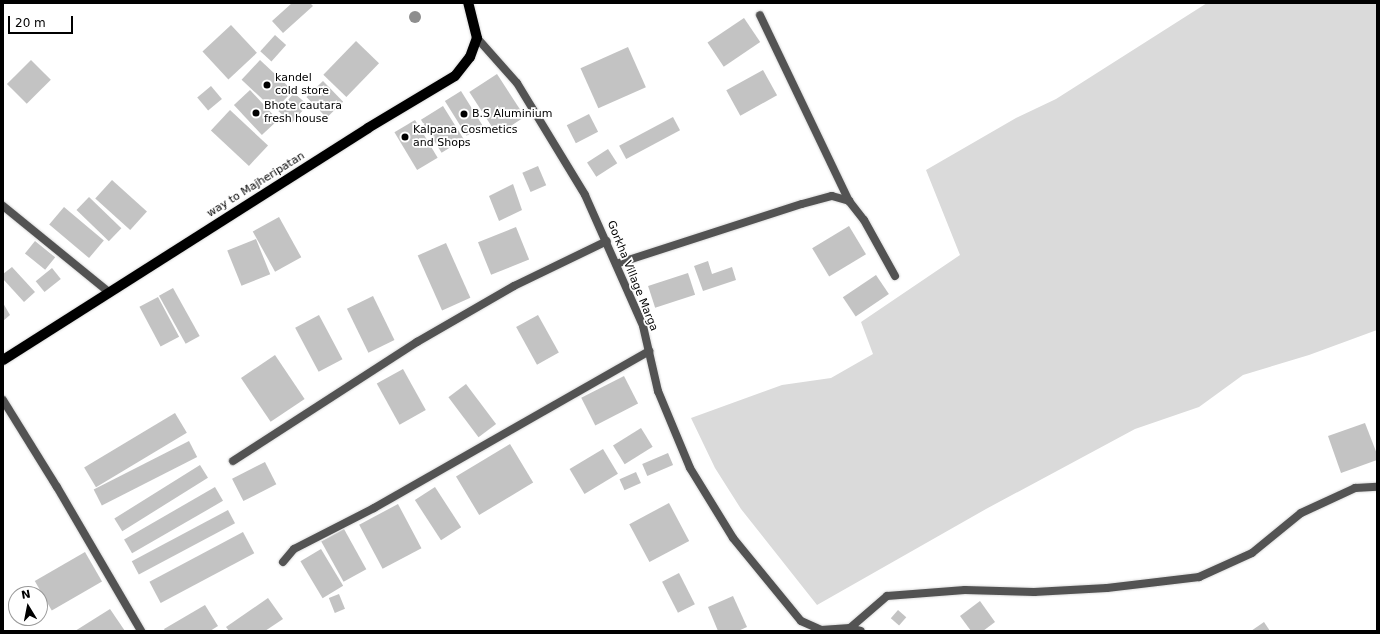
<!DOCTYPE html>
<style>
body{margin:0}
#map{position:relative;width:1380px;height:634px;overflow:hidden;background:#fff;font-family:"DejaVu Sans",sans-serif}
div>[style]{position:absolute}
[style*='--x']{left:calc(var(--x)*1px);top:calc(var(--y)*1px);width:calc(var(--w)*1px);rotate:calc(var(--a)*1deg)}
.green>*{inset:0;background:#dadada}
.building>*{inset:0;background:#c3c3c3;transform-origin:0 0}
.roads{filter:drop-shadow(0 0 1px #dbdbdb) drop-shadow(0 0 1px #dbdbdb)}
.service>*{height:8px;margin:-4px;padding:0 4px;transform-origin:4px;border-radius:4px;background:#535353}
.minor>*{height:8px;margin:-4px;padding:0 4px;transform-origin:4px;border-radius:4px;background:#535353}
.primary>*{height:10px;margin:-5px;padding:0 5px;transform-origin:5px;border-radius:5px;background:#000}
.trees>*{width:12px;height:12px;margin:-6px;border-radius:50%;background:#8e8e8e}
.dots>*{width:11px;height:11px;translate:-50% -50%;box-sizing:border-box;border:2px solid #fff;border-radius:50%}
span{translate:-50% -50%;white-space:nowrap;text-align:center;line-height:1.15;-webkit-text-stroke:3.5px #fff;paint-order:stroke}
.poi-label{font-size:11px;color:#000}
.left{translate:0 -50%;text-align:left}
.street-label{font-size:11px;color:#000}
.frame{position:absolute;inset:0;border:4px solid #000;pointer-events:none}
.north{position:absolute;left:8px;top:586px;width:40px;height:40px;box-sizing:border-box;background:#fff;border:1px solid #999;border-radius:50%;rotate:350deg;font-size:11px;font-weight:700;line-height:16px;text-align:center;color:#000}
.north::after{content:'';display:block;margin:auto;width:14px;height:18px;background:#000;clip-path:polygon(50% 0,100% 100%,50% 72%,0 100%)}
.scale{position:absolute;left:8px;top:16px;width:65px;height:18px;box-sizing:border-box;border:2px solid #000;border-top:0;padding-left:5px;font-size:12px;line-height:14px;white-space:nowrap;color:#000;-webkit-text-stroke:3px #fff;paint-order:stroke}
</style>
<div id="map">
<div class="green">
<div style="clip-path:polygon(1207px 3px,1377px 3px,1377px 330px,1309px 355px,1243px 375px,1199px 407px,1135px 429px,986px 509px,817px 605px,741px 509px,715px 468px,691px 418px,782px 385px,831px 378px,873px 354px,861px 322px,960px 255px,926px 170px,1016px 118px,1056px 99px)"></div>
</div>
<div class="building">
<div style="clip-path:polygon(292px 3px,310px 3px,313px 6px,283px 33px,272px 21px)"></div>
<div style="left:744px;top:18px;width:29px;height:44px;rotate:56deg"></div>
<div style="left:231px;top:25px;width:38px;height:39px;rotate:47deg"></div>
<div style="left:275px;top:35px;width:15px;height:22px;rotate:42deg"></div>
<div style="left:356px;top:41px;width:32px;height:47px;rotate:44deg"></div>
<div style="left:628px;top:47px;width:44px;height:52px;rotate:66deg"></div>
<div style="left:31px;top:60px;width:28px;height:34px;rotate:45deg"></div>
<div style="left:260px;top:60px;width:45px;height:27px;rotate:43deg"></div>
<div style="left:763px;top:70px;width:29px;height:42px;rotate:61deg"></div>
<div style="left:497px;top:74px;width:51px;height:33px;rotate:57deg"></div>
<div style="left:323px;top:81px;width:29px;height:23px;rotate:46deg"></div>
<div style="left:211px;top:86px;width:17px;height:18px;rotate:50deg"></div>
<div style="left:250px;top:90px;width:41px;height:22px;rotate:47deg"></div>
<div style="left:461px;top:91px;width:41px;height:19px;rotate:58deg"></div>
<div style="left:294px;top:93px;width:18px;height:24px;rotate:41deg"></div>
<div style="left:443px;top:106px;width:39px;height:26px;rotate:58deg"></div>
<div style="left:230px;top:110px;width:52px;height:28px;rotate:43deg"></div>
<div style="left:589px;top:114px;width:20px;height:25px;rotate:63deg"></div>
<div style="left:673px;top:117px;width:15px;height:61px;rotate:62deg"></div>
<div style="left:415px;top:120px;width:44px;height:24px;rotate:59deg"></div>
<div style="left:608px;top:149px;width:17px;height:25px;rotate:57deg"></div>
<div style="left:538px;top:166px;width:21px;height:17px;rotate:67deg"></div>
<div style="left:112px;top:180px;width:47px;height:25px;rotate:42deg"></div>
<div style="clip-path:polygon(513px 184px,522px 210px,499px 221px,489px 196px)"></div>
<div style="left:89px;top:197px;width:45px;height:18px;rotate:44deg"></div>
<div style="left:64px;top:207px;width:52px;height:23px;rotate:40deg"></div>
<div style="left:279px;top:217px;width:46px;height:30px;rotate:61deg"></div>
<div style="left:849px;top:226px;width:33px;height:43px;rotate:59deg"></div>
<div style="left:516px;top:227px;width:35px;height:41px;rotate:68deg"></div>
<div style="left:256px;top:239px;width:38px;height:31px;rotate:68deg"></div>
<div style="left:35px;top:241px;width:26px;height:16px;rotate:39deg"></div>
<div style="left:446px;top:243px;width:60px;height:31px;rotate:66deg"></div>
<div style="clip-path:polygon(708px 261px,712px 274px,732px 267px,736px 280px,703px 291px,694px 266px)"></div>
<div style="clip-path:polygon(12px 267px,35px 292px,24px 302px,3px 279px,3px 274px)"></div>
<div style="left:52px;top:268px;width:14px;height:21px;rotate:51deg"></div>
<div style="left:688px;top:273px;width:23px;height:42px;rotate:72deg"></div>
<div style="left:876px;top:275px;width:23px;height:40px;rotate:56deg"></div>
<div style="left:173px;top:288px;width:55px;height:16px;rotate:61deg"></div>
<div style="left:373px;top:296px;width:49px;height:29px;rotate:64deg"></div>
<div style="left:158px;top:297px;width:45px;height:21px;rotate:62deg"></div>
<div style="clip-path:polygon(3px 303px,10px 315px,3px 321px)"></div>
<div style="left:319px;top:315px;width:50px;height:27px;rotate:62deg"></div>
<div style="left:538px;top:315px;width:43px;height:25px;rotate:61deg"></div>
<div style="left:275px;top:355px;width:53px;height:41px;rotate:56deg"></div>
<div style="left:403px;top:369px;width:47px;height:30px;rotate:61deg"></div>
<div style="left:624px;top:376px;width:31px;height:48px;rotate:63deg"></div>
<div style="left:466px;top:384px;width:50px;height:22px;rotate:53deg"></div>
<div style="left:175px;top:413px;width:23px;height:106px;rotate:59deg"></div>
<div style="clip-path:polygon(1365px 423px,1377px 454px,1377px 460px,1341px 473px,1328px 436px)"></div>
<div style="left:641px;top:428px;width:22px;height:33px;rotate:58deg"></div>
<div style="left:189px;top:441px;width:18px;height:107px;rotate:63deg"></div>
<div style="left:510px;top:444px;width:45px;height:63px;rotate:59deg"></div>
<div style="left:603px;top:449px;width:29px;height:39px;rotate:59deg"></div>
<div style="left:668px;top:453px;width:13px;height:28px;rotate:67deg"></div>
<div style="left:265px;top:462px;width:25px;height:37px;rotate:63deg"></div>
<div style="left:200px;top:465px;width:15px;height:101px;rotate:58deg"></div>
<div style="left:636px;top:472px;width:12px;height:18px;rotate:66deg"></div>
<div style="left:215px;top:487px;width:16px;height:105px;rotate:60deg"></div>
<div style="left:435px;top:487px;width:48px;height:24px;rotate:57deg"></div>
<div style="left:669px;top:503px;width:43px;height:45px;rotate:62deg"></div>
<div style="left:398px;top:504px;width:50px;height:44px;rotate:62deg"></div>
<div style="left:228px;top:510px;width:15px;height:109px;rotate:62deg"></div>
<div style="left:344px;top:529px;width:46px;height:26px;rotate:61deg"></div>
<div style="left:243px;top:532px;width:24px;height:106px;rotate:62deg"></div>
<div style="left:321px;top:549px;width:43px;height:24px;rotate:59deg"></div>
<div style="left:85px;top:552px;width:34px;height:58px;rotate:60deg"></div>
<div style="left:679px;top:573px;width:35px;height:19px;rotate:63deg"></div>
<div style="left:339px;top:594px;width:16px;height:11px;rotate:68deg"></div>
<div style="clip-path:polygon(733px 596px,747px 627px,738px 631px,718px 631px,708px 607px)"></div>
<div style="clip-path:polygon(268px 598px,283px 619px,265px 631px,229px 631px,226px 627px)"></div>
<div style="clip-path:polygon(980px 601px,995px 622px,983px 631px,971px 631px,960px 616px)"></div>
<div style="clip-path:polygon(205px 605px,218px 626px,210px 631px,165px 631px,164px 629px)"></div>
<div style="clip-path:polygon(110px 609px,125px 631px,75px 631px)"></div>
<div style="left:898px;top:610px;width:11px;height:11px;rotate:41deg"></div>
<div style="clip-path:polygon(1264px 622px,1270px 631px,1251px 631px)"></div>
</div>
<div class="roads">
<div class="service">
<div style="--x:850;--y:628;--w:49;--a:-40.9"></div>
<div style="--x:887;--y:596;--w:78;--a:-4.4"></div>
<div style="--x:965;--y:590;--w:69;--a:1.7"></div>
<div style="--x:1034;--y:592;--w:73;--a:-3.1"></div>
<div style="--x:1107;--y:588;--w:93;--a:-6.8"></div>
<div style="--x:1199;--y:577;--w:58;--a:-24.4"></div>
<div style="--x:1252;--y:553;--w:63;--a:-39.2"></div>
<div style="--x:1301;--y:513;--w:60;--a:-24.8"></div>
<div style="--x:1355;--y:488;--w:22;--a:-3"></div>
</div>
<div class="minor">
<div style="--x:477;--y:38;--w:60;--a:48.4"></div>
<div style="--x:517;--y:83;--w:131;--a:58.7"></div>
<div style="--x:585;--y:195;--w:143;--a:66.1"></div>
<div style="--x:643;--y:326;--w:67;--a:77"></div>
<div style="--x:658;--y:391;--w:83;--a:67.4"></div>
<div style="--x:690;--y:468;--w:82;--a:58.4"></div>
<div style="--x:733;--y:538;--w:107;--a:50.7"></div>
<div style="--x:801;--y:621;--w:22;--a:24"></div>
<div style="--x:821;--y:630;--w:29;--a:-4"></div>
<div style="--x:850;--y:628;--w:11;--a:15"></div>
<div style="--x:849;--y:201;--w:24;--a:52"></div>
<div style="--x:864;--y:220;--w:64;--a:61"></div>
<div style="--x:3;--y:206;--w:136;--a:39.1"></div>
<div style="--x:616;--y:264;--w:195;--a:-17.9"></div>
<div style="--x:802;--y:204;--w:31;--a:-15"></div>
<div style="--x:832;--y:196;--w:18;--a:16"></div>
<div style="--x:849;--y:201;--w:206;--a:-115.6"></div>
<div style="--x:3;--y:400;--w:102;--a:58.2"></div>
<div style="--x:57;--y:487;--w:167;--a:59.7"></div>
<div style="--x:233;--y:461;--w:219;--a:-32.9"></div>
<div style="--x:417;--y:342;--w:112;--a:-30"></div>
<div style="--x:514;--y:286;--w:103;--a:-25.8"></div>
<div style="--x:283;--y:562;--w:17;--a:-50"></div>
<div style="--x:294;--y:549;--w:90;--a:-27.1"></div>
<div style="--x:374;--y:508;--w:317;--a:-29.7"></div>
</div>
<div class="primary">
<div style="--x:3;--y:360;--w:432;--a:-32.4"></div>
<div style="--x:368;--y:128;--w:101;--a:-30.9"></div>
<div style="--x:455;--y:76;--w:24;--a:-52"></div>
<div style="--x:470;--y:57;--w:20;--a:-70"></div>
<div style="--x:477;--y:38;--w:36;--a:-104"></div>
</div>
</div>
<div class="trees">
<div style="left:415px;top:17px"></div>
</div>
<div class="dots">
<div style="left:267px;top:85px;background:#000"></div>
<div style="left:256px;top:113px;background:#000"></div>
<div style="left:464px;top:114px;background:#000"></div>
<div style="left:405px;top:137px;background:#000"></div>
</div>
<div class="poi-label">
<span class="left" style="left:275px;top:85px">kandel<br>cold store</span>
<span class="left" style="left:264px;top:113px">Bhote cautara<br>fresh house</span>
<span class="left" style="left:472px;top:114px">B.S Aluminium</span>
<span class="left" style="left:413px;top:137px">Kalpana Cosmetics<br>and Shops</span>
</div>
<div class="street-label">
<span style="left:256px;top:185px;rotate:-32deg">way to Majheripatan</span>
<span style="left:632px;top:276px;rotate:68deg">Gorkha Village Marga</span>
</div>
<div class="frame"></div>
<div class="north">N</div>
<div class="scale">20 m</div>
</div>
